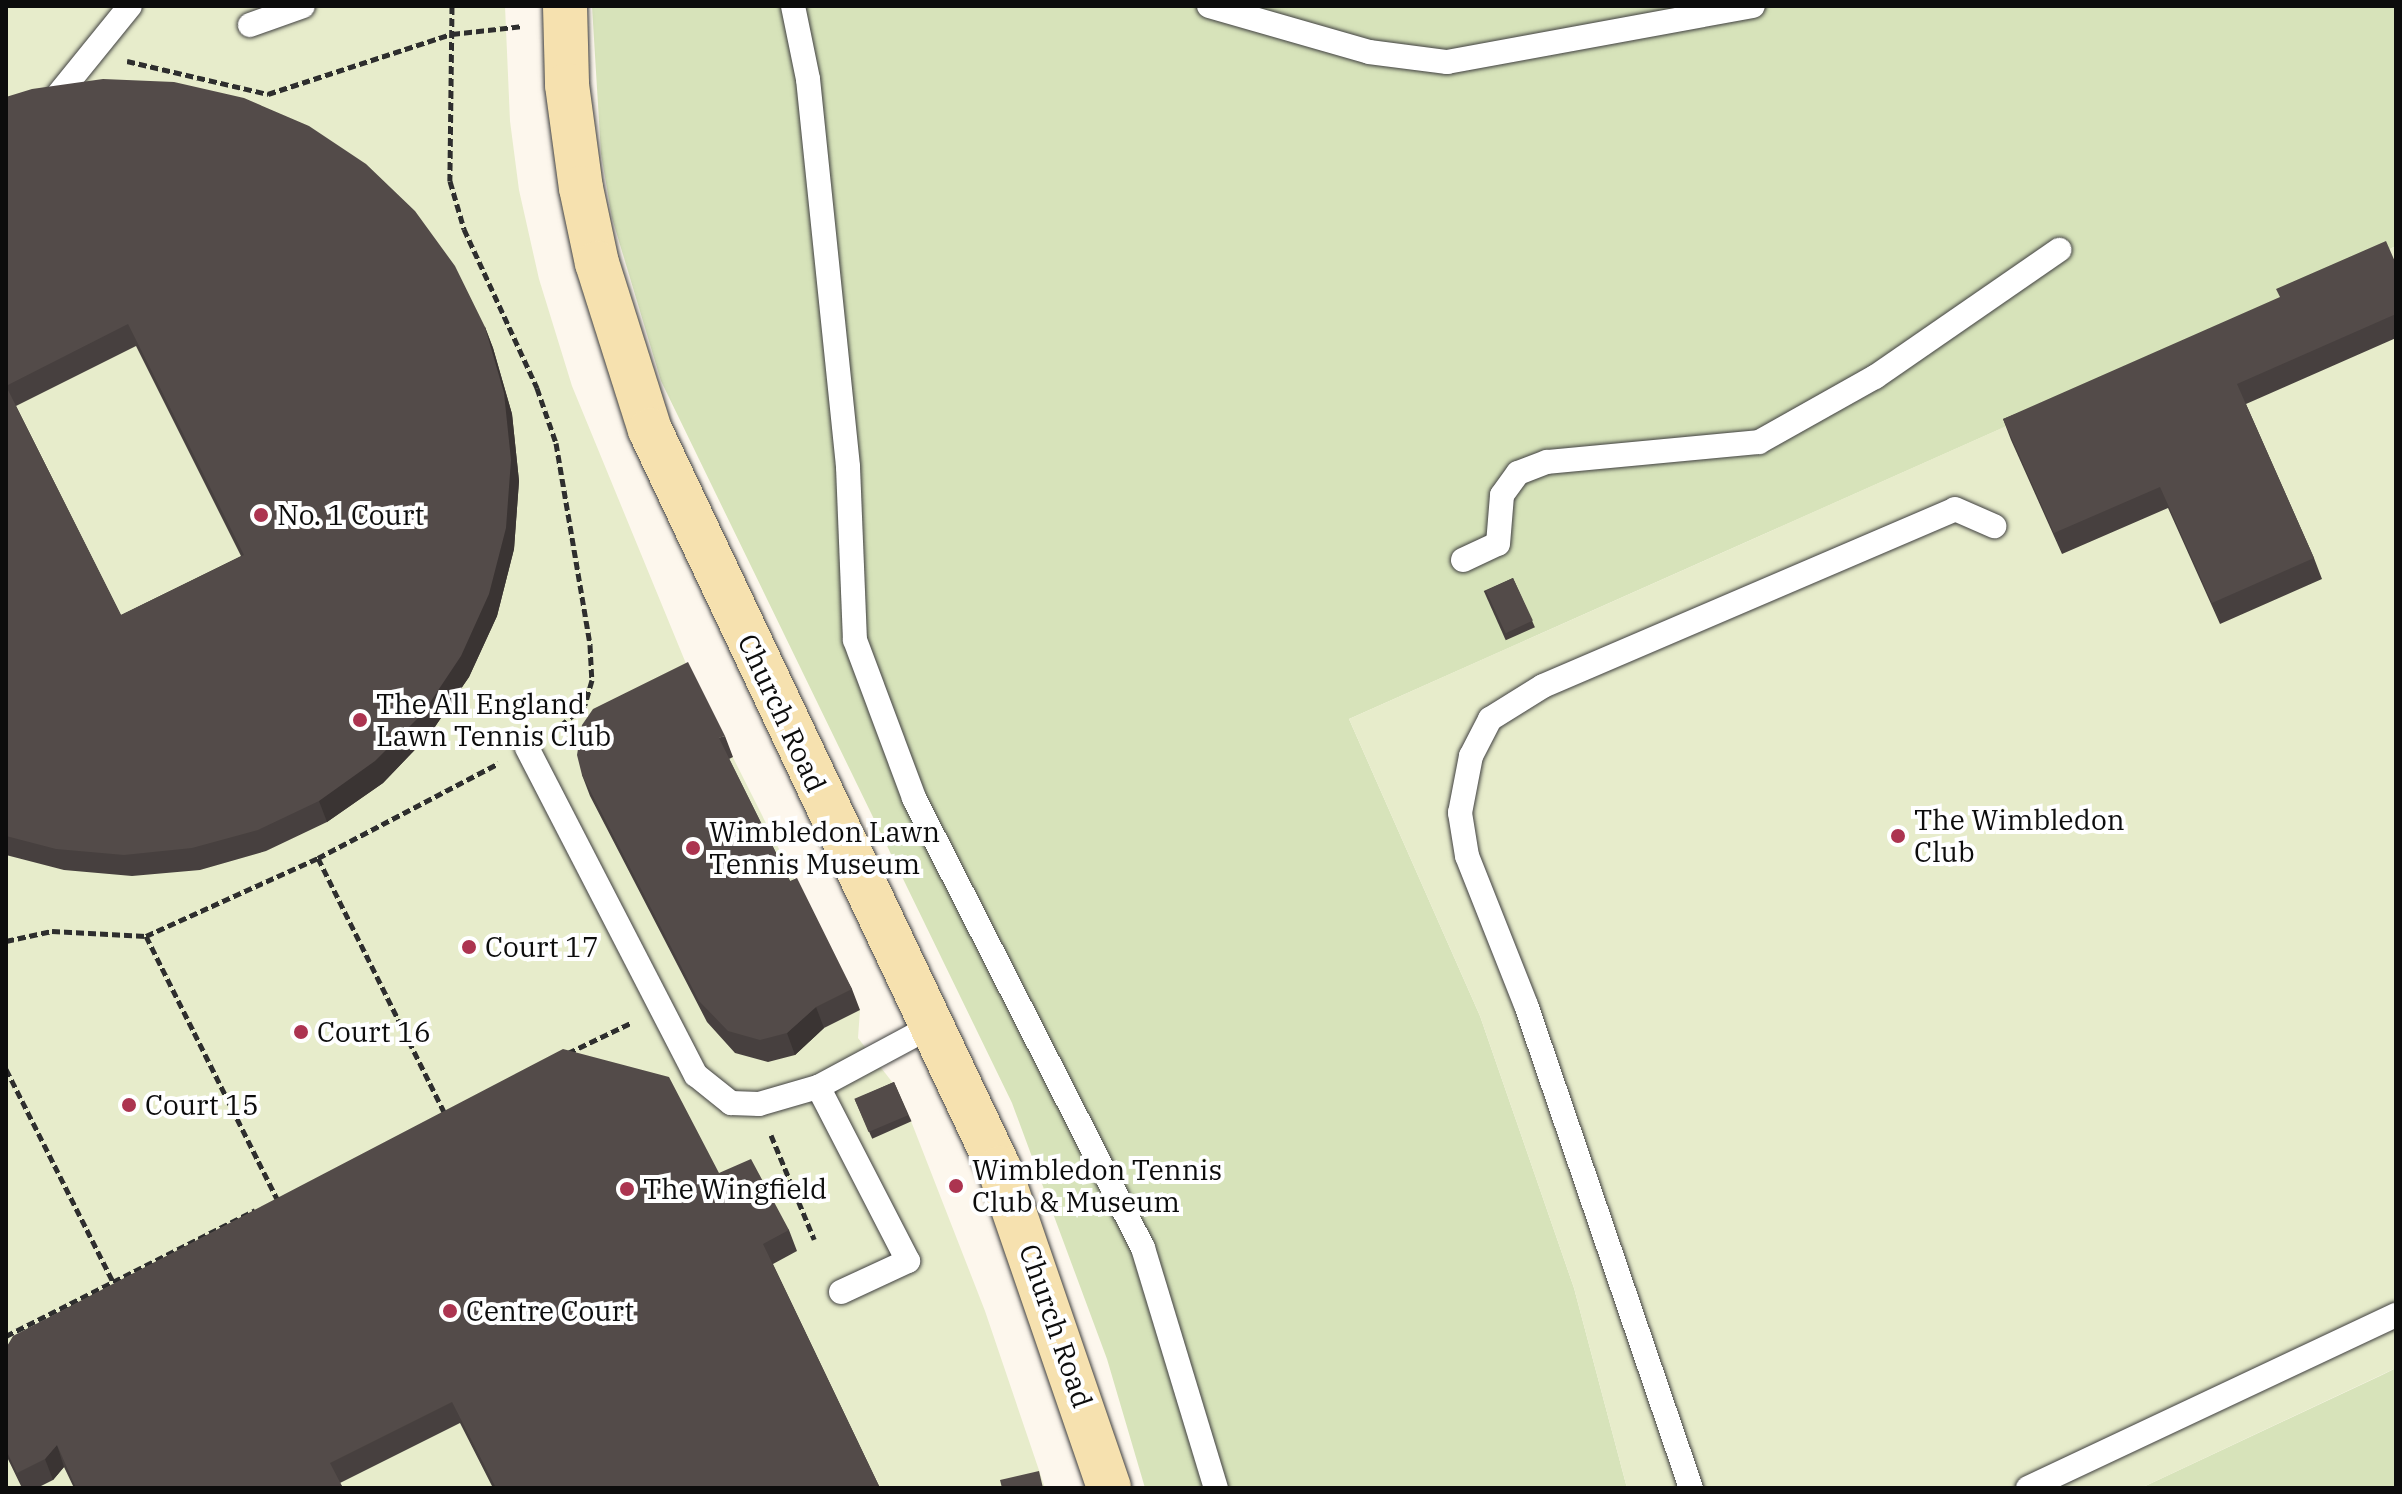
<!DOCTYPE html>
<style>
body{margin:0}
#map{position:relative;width:2402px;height:1494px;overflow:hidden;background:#fdf7ed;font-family:"IBM Plex Serif",serif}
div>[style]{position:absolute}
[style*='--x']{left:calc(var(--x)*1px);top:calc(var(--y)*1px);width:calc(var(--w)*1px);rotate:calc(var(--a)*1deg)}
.green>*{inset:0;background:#d7e3ba}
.pitch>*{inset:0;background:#e7eccb}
.path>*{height:5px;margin-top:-2.5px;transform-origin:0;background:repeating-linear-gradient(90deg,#2e2e2e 0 8px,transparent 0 12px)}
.roads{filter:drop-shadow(0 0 2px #3f3f3f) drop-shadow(0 0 2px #3f3f3f)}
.lane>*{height:24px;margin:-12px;padding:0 12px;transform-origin:12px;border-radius:12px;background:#fff}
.secondary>*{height:44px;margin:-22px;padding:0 22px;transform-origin:22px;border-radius:22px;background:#f6e1af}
.wall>*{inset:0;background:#47403f;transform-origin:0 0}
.shaded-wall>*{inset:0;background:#3a3433}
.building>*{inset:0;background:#534b49;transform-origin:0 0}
.dots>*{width:22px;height:22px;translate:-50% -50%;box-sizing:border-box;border:4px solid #fff;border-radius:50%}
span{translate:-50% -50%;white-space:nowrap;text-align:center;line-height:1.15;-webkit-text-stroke:8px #fff;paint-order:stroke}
.poi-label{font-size:28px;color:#0c0c0c}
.left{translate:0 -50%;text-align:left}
.street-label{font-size:28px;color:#0c0c0c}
.frame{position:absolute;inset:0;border:8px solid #0c0c0c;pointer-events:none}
</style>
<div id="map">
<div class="green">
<div style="clip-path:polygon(592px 6px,2396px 6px,2396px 246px,2243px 321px,1349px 719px,1480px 1016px,1574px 1288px,1627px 1488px,1145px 1488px,1107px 1359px,1012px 1103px,661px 381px,612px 218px,601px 154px)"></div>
<div style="clip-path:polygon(2396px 1368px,2396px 1488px,2141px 1488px,2382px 1375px)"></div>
</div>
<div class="pitch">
<div style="clip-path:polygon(6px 6px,505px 6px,510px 121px,519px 190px,539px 279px,572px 386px,687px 666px,860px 1010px,858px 1038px,896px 1087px,911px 1121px,985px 1311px,1045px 1488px,6px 1488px)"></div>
<div style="clip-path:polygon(2396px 246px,2396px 1368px,2141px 1488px,1627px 1488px,1574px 1288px,1480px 1016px,1349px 719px,2242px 321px)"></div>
</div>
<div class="path">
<div style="--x:452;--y:6;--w:175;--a:90.7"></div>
<div style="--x:450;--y:181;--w:50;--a:73.7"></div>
<div style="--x:464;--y:229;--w:175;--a:65.3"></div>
<div style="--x:537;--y:388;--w:58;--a:70.9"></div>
<div style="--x:556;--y:443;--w:205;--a:80.4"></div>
<div style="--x:590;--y:645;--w:35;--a:87"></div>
<div style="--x:592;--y:680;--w:26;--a:106"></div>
<div style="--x:585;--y:705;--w:42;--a:139.8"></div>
<div style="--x:127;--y:61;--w:145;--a:13.2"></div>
<div style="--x:268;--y:94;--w:194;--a:-18.1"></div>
<div style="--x:452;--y:34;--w:71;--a:-6.4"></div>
<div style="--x:318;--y:858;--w:286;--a:63.6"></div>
<div style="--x:146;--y:936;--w:294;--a:63.5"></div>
<div style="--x:6;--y:941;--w:47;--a:-12.3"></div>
<div style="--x:52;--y:931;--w:94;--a:3"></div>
<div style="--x:146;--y:936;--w:189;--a:-24.4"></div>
<div style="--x:318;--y:858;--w:204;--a:-27.7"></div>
<div style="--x:568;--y:1053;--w:70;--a:-25.5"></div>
<div style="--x:6;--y:1069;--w:238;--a:63.3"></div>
<div style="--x:771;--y:1135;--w:113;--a:67.5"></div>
<div style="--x:6;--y:1336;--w:279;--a:-26.8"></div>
</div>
<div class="roads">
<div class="lane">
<div style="--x:793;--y:6;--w:75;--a:78.4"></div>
<div style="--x:808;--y:79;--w:390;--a:84.1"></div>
<div style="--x:848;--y:467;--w:173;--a:87.7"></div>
<div style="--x:855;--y:640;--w:169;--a:69.5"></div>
<div style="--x:914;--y:798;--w:505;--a:63.03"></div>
<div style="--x:1143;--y:1248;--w:251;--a:73.1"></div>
<div style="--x:1209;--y:6;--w:166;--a:16"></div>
<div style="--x:1369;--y:52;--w:79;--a:7.3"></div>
<div style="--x:1447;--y:62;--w:311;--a:-10.4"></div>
<div style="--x:250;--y:25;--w:56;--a:-19.7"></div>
<div style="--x:6;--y:130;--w:55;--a:-31.7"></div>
<div style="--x:53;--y:101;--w:122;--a:-51"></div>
<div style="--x:1463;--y:560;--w:38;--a:-25"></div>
<div style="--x:1498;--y:544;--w:49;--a:-85.3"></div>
<div style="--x:1502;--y:495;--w:27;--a:-54"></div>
<div style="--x:1518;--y:473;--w:31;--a:-21"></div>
<div style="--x:1547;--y:462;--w:213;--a:-5.4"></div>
<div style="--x:1759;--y:442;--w:133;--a:-29.3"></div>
<div style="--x:1875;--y:377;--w:224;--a:-34.6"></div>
<div style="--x:527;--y:748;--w:368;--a:62.7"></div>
<div style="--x:696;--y:1075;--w:45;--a:38.7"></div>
<div style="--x:731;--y:1103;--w:28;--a:2"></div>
<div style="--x:759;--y:1104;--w:61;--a:-16.1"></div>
<div style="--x:841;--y:1292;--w:74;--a:-24.8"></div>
<div style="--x:908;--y:1261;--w:196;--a:-117.3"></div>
<div style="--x:818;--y:1087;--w:129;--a:-28.2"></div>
<div style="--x:1691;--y:1488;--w:510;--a:-108.86"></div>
<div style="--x:1526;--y:1005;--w:160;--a:-111.6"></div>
<div style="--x:1467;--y:856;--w:44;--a:-99.2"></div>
<div style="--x:1460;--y:813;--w:58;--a:-79.1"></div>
<div style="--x:1471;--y:756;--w:42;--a:-62.8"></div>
<div style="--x:1490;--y:719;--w:62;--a:-31.9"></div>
<div style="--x:1543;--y:686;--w:448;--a:-23.2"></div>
<div style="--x:1955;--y:509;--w:43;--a:23.6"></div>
<div style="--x:2028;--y:1488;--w:407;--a:-25.2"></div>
</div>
<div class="secondary">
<div style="--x:565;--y:6;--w:79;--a:88.5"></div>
<div style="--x:567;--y:85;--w:104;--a:82.3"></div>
<div style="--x:581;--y:188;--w:77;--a:78"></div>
<div style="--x:597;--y:263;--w:175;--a:72.4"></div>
<div style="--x:650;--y:430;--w:816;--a:64.69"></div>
<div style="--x:999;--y:1168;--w:338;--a:71"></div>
</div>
</div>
<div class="wall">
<div style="clip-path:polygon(evenodd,6px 97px,485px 327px,493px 348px,512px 414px,519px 481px,514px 549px,497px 616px,469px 677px,430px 734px,383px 783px,327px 822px,266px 851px,200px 870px,132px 876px,64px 870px,6px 855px,6px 97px,136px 346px,241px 556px,121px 615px,16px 406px,136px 346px)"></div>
<div style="clip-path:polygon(2396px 264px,2396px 338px,2246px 404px,2314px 558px,2322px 579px,2220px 624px,2168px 508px,2062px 554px,2011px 440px,2003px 419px)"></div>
<div style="left:1513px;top:578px;width:54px;height:32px;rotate:66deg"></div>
<div style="clip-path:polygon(725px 736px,733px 757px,729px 759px,790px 881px,852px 989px,860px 1010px,824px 1028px,795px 1055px,768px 1062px,735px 1053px,707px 1022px,590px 796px,582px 775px)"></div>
<div style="left:894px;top:1082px;width:43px;height:43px;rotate:66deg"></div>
<div style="clip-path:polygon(719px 1173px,789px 1230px,797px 1251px,773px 1264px,880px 1488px,493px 1488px,460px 1423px,340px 1483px,343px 1488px,74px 1488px,64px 1467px,53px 1480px,37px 1488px,22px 1488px,6px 1455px,6px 1348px)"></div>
</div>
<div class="shaded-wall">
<div style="clip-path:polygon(485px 327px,493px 348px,512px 414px,519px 481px,514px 549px,497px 616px,469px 677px,430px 734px,383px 783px,327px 822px,319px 801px)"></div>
<div style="clip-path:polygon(816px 1007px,824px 1028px,795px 1055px,787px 1033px)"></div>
<div style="clip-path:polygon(57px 1445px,64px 1467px,53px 1480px,45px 1459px)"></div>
</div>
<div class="building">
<div style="clip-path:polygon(103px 79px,174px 82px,244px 98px,309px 126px,366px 164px,415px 211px,455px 266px,485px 327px,504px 393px,511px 460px,506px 528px,489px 594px,461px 656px,423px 713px,375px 761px,319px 801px,258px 830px,192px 848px,124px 855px,56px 849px,6px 836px,6px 386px,121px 615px,244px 555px,128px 324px,6px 386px,6px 97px,32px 89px)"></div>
<div style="clip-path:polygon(2386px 241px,2396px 264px,2396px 314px,2237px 384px,2314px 558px,2212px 603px,2160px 487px,2054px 533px,2003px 419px,2280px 297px,2276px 289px)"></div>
<div style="left:1513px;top:578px;width:47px;height:30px;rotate:65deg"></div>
<div style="clip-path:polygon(688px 662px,725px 736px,719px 738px,790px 881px,797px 878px,852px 989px,816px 1007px,787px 1033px,760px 1040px,728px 1031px,699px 1001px,582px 775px,577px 755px,582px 725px,593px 709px)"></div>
<div style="clip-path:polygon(563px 1049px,669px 1077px,719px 1173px,751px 1159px,789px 1230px,763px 1244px,880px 1488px,496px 1488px,452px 1402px,330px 1463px,343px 1488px,76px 1488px,57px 1445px,45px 1459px,17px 1473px,6px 1450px,6px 1348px,13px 1336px)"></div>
<div style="left:894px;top:1082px;width:36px;height:43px;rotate:67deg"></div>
<div style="clip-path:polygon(1039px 1471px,1043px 1488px,1002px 1488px,1000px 1480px)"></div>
</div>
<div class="dots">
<div style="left:261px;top:515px;background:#ac3450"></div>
<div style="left:360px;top:720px;background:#ac3450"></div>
<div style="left:1898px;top:836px;background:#ac3450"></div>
<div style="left:693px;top:848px;background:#ac3450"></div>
<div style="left:469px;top:947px;background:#ac3450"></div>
<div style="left:301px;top:1032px;background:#ac3450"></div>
<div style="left:129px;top:1105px;background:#ac3450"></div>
<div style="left:956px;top:1186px;background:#ac3450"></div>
<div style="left:627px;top:1189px;background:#ac3450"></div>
<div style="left:450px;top:1311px;background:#ac3450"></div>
</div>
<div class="poi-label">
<span class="left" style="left:277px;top:515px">No. 1 Court</span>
<span class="left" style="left:376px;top:720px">The All England<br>Lawn Tennis Club</span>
<span class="left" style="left:1914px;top:836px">The Wimbledon<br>Club</span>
<span class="left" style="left:709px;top:848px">Wimbledon Lawn<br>Tennis Museum</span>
<span class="left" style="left:485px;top:947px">Court 17</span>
<span class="left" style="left:317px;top:1032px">Court 16</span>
<span class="left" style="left:145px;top:1105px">Court 15</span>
<span class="left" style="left:972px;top:1186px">Wimbledon Tennis<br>Club &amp; Museum</span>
<span class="left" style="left:643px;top:1189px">The Wingfield</span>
<span class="left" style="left:466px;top:1311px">Centre Court</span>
</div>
<div class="street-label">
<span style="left:782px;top:713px;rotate:65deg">Church Road</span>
<span style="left:1056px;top:1326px;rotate:71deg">Church Road</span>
</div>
<div class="frame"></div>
</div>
